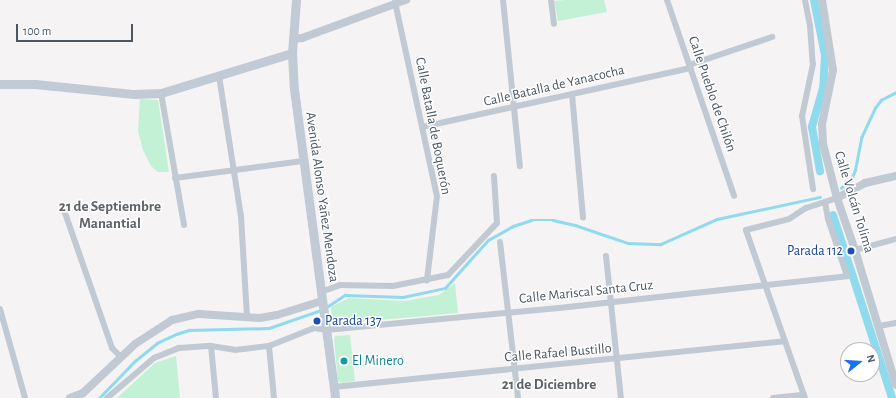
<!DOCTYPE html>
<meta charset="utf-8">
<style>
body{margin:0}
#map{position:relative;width:896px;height:398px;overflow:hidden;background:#f5f3f3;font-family:"Alegreya Sans",sans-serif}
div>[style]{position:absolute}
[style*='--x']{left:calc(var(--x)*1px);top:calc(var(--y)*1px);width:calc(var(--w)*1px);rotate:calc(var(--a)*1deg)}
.green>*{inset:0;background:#c3f1d5}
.stream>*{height:2.5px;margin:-1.25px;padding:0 1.25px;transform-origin:1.25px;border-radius:1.25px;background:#90daee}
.canal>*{height:8px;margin:-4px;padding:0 4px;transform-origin:4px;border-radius:4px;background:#90daee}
.minor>*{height:6px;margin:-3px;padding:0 3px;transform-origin:3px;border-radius:3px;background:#c1cad2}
.tertiary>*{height:8px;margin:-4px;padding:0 4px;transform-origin:4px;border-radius:4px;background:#c1cad2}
.secondary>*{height:9px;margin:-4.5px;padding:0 4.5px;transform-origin:4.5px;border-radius:4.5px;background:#c1cbd6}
.dots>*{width:11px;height:11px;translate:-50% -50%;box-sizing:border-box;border:2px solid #fff;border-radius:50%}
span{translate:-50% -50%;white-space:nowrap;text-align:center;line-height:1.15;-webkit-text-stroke:3px #fff;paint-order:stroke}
.street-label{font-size:14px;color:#4a5661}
.transit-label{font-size:14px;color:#164399}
.right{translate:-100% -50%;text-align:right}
.left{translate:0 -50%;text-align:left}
.culture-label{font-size:14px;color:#0d838f}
.neighbourhood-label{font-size:15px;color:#5f6368;font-weight:700}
.north{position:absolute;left:840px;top:342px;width:40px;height:40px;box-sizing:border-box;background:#fff;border:1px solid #b7bbc0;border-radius:50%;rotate:73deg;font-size:11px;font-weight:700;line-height:16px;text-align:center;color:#4a5661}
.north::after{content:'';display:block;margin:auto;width:14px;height:18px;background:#1a73e8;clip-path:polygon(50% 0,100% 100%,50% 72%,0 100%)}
.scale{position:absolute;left:16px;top:24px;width:117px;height:18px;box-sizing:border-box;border:2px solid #4a5661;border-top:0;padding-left:5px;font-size:12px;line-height:14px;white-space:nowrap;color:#4a5661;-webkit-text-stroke:3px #fff;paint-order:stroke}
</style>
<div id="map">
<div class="green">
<div style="clip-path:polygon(566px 0,604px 0,607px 12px,558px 21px,554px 1px)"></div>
<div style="clip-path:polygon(140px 99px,158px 100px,169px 172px,158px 172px,151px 166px,143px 150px,138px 131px)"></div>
<div style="clip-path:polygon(455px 283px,458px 313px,336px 324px,332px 320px,331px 307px,349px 298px,405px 301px,439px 295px)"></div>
<div style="clip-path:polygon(350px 335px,355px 381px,342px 383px,338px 381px,334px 339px,335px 336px)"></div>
<div style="clip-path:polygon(176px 356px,180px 398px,117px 398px,155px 363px)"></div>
</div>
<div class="stream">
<div style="--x:841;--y:188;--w:13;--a:-39"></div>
<div style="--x:851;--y:180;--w:11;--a:-68"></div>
<div style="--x:855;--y:170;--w:33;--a:-79"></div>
<div style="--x:861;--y:138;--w:33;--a:-65"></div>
<div style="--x:875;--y:108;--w:10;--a:-53"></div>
<div style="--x:881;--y:100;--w:17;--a:-28"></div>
<div style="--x:325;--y:308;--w:24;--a:-33"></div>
<div style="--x:345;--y:295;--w:58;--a:2"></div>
<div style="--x:403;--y:297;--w:43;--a:-12.1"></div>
<div style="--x:445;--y:288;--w:64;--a:-48.1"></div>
<div style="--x:488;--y:240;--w:29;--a:-29"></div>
<div style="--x:513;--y:226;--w:19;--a:-18"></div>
<div style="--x:531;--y:220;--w:22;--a:0"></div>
<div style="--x:553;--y:220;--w:23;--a:13"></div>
<div style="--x:575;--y:225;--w:56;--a:18.8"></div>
<div style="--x:628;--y:243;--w:33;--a:2"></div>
<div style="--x:661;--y:244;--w:61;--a:-24.1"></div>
<div style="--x:717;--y:219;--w:105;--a:-12.1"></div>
<div style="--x:99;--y:398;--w:52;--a:-45.8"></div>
<div style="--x:135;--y:361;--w:28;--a:-39"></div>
<div style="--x:157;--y:343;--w:21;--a:-25"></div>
<div style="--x:176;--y:334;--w:14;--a:-17"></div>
<div style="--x:189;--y:330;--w:80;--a:-1.4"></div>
<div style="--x:269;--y:328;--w:55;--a:-19.1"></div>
</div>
<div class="canal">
<div style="--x:814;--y:0;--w:56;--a:78.7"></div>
<div style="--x:825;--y:55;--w:33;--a:93"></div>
<div style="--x:823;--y:88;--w:41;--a:105.8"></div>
<div style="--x:812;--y:127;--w:45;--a:79.7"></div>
<div style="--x:833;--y:215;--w:192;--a:72.1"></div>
</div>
<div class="minor">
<div style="--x:503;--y:0;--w:167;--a:84.2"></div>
<div style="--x:551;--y:0;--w:24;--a:83"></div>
<div style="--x:667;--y:0;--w:207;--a:71.1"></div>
<div style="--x:805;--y:0;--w:25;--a:79"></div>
<div style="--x:810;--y:25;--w:39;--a:86"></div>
<div style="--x:813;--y:64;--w:53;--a:101.9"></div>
<div style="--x:802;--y:116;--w:74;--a:81.4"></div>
<div style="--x:395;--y:2;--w:198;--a:77.8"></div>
<div style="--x:437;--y:196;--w:85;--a:96.8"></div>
<div style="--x:689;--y:65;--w:88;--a:-18.6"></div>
<div style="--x:219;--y:76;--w:142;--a:81.1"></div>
<div style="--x:241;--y:216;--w:102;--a:86.6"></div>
<div style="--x:161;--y:93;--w:134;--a:80.1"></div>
<div style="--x:572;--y:94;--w:124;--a:84.9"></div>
<div style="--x:422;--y:127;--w:275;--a:-12.4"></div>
<div style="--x:175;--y:178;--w:129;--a:-7.6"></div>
<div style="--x:64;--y:210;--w:146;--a:70.8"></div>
<div style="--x:112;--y:348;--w:11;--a:45"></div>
<div style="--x:500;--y:242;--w:157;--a:83.4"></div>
<div style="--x:855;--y:250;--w:42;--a:-15"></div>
<div style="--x:606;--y:256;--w:143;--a:84"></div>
<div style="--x:321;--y:292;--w:20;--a:-20"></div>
<div style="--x:340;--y:285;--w:53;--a:1.1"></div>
<div style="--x:393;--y:286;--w:56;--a:-11.3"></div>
<div style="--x:448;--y:275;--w:71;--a:-46.7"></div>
<div style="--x:497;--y:223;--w:47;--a:-93.7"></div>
<div style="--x:0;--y:309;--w:92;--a:74.3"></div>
<div style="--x:879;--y:326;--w:17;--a:-10"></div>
<div style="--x:211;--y:346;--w:52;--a:84.5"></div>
<div style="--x:269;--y:346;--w:52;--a:84.5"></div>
<div style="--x:334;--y:387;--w:453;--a:-5.8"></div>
<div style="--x:107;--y:398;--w:62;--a:-40.4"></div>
<div style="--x:154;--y:358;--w:27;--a:-22"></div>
<div style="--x:179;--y:348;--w:32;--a:-4"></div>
<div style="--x:211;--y:346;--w:24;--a:9"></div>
<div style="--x:235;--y:350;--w:34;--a:-7"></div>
<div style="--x:269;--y:346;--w:48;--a:-21.8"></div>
<div style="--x:314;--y:328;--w:12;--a:9"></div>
<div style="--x:326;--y:330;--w:234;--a:-5.4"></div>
<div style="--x:559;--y:308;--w:290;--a:-6.3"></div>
<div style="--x:847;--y:276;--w:60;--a:-108.4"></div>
<div style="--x:828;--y:219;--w:17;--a:-100"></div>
<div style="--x:773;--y:398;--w:31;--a:-6"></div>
<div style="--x:805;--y:398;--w:178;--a:-109.4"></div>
<div style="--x:746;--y:230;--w:44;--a:-14.3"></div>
<div style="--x:789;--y:219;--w:20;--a:-33"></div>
<div style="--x:806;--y:208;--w:33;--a:-18"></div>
</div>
<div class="tertiary">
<div style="--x:822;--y:0;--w:71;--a:81.1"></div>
<div style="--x:833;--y:70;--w:55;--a:101.5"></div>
<div style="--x:822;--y:124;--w:20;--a:87"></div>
<div style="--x:823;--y:144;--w:56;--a:75.5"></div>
<div style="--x:837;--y:198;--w:55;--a:70.9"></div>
<div style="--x:855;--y:250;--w:141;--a:73.1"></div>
<div style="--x:293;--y:39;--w:9;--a:-6"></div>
<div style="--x:302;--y:38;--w:111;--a:-20.1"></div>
<div style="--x:837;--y:198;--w:32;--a:-28"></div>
<div style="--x:865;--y:183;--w:32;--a:-13"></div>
<div style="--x:70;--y:398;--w:14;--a:-21"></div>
<div style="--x:83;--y:393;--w:71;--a:-43.3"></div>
<div style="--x:135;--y:344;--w:44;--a:-33"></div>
<div style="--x:172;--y:320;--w:28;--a:-13"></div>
<div style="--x:199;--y:314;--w:61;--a:3.8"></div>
<div style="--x:260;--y:318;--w:17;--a:-10"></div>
<div style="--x:277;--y:315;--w:47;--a:-17.3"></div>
</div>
<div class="secondary">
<div style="--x:296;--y:0;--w:53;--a:94.3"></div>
<div style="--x:292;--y:53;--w:36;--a:87"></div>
<div style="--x:294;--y:89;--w:312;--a:82.4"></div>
<div style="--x:0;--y:84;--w:35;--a:0"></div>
<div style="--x:35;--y:84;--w:100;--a:5.8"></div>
<div style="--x:134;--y:94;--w:27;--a:-2"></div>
<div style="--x:161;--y:93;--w:137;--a:-17"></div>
</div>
<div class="dots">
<div style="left:851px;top:251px;background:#1a4fb4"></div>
<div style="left:317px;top:321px;background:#1a4fb4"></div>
<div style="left:344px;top:361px;background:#0f9aa8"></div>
</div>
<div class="street-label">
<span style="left:554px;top:86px;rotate:-13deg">Calle Batalla de Yanacocha</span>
<span style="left:712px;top:94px;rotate:71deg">Calle Pueblo de Chilón</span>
<span style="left:433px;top:126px;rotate:79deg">Calle Batalla de Boquerón</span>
<span style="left:322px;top:197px;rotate:82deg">Avenida Alonso Yañez Mendoza</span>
<span style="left:854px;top:202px;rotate:73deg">Calle Volcán Tolima</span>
<span style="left:586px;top:292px;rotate:-6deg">Calle Mariscal Santa Cruz</span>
<span style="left:558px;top:353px;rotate:-5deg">Calle Rafael Bustillo</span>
</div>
<div class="transit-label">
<span class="right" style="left:843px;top:251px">Parada 112</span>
<span class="left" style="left:325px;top:321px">Parada 137</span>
</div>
<div class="culture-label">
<span class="left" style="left:352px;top:361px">El Minero</span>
</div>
<div class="neighbourhood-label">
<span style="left:110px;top:215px">21 de Septiembre<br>Manantial</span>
<span style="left:549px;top:385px">21 de Diciembre</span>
</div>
<div class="north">N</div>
<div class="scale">100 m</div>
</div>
